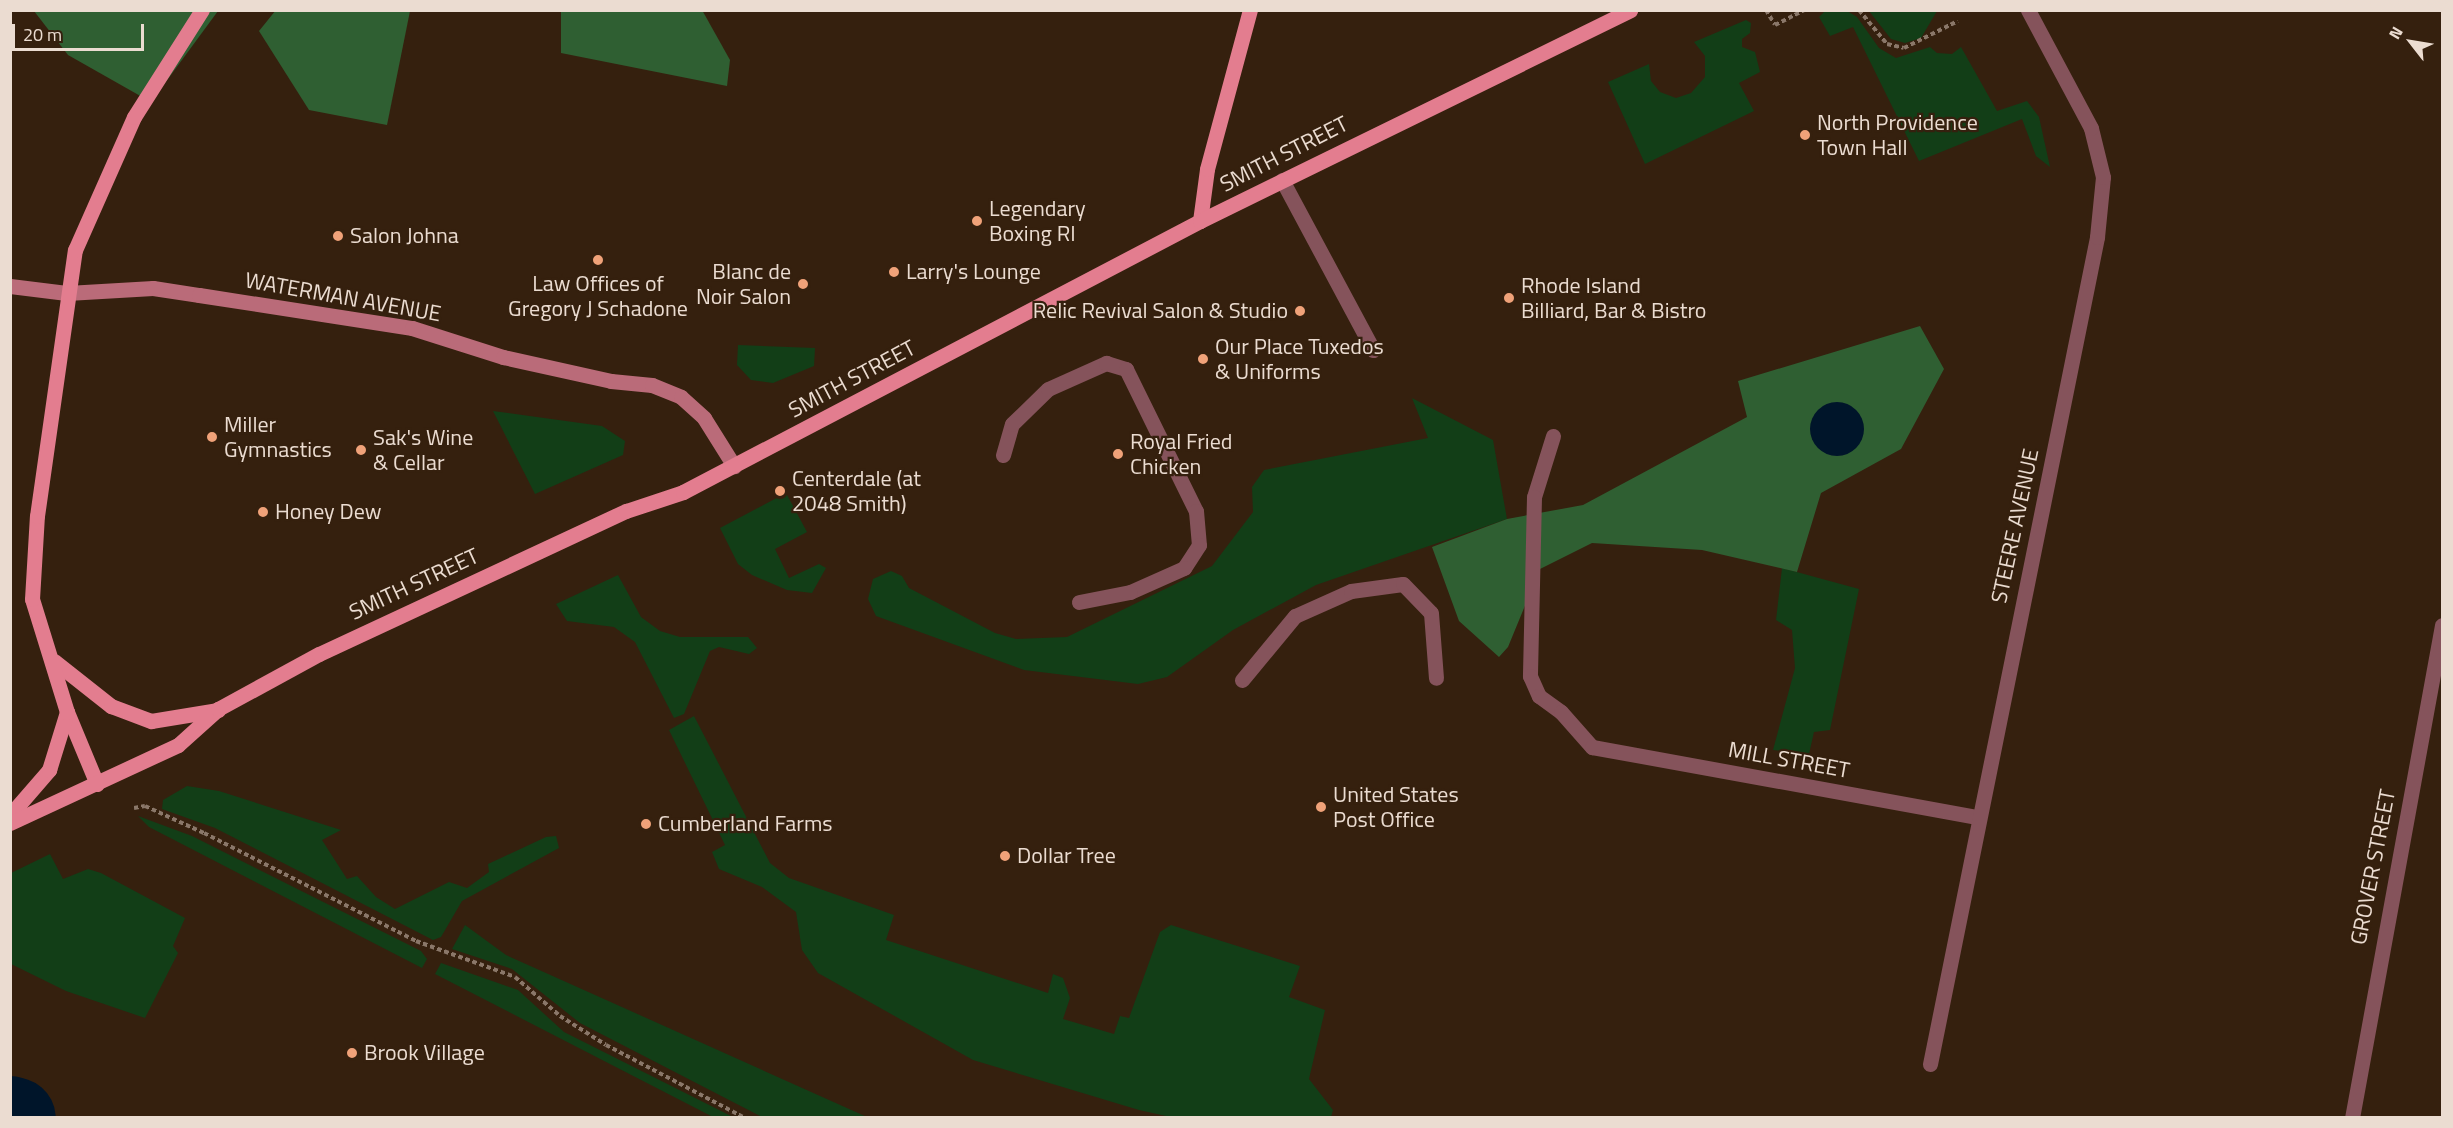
<!DOCTYPE html>
<style>
body{margin:0}
#map{position:relative;width:2453px;height:1128px;overflow:hidden;background:#35200e;font-family:"Titillium Web",sans-serif}
div>[style]{position:absolute}
[style*='--x']{left:calc(var(--x)*1px);top:calc(var(--y)*1px);width:calc(var(--w)*1px);rotate:calc(var(--a)*1deg)}
.green>*{inset:0;background:#123e17}
.forest>*{inset:0;background:#2f5f32}
.water>*{inset:0;background:#00152a}
.round{border-radius:50%}
.river>*{height:80px;margin:-40px;padding:0 40px;transform-origin:40px;border-radius:40px;background:#00152a}
.path>*{height:4px;margin-top:-2px;transform-origin:0;background:repeating-linear-gradient(90deg,#8a7769 0 4.5px,transparent 0 7.5px)}
.lane>*{height:15px;margin:-7.5px;padding:0 7.5px;transform-origin:7.5px;border-radius:7.5px;background:#85535b}
.street>*{height:15px;margin:-7.5px;padding:0 7.5px;transform-origin:7.5px;border-radius:7.5px;background:#85535b}
.secondary>*{height:15px;margin:-7.5px;padding:0 7.5px;transform-origin:7.5px;border-radius:7.5px;background:#ba6b79}
.primary>*{height:15px;margin:-7.5px;padding:0 7.5px;transform-origin:7.5px;border-radius:7.5px;background:#e37d8f}
.dots>*{width:16px;height:16px;translate:-50% -50%;box-sizing:border-box;border:3px solid #35200e;border-radius:50%}
span{translate:-50% -50%;white-space:nowrap;text-align:center;line-height:1.15;-webkit-text-stroke:4.5px #35200e;paint-order:stroke}
.poi-label{font-size:22px;color:#ebdcd1}
.left{translate:0 -50%;text-align:left}
.right{translate:-100% -50%;text-align:right}
.street-label{font-size:22px;color:#ebdcd1}
.frame{position:absolute;inset:0;border:12px solid #ebdcd1;pointer-events:none}
.north{position:absolute;left:2381px;top:12px;width:60px;height:60px;-webkit-text-stroke:4px #35200e;paint-order:stroke;rotate:301deg;font-size:16px;font-weight:700;line-height:24px;text-align:center;color:#ebdcd1}
.north::after{content:'';display:block;margin:auto;width:21px;height:27px;background:#ebdcd1;clip-path:polygon(50% 0,100% 100%,50% 72%,0 100%)}
.scale{position:absolute;left:12px;top:24px;width:132px;height:27px;box-sizing:border-box;border:3px solid #ebdcd1;border-top:0;padding-left:8px;font-size:18px;line-height:21px;white-space:nowrap;color:#ebdcd1;-webkit-text-stroke:4px #35200e;paint-order:stroke}
</style>
<div id="map">
<div class="green">
<div style="clip-path:polygon(1825px 11px,1847px 11px,1857px 17px,1879px 48px,1896px 58px,1930px 47px,1937px 53px,1952px 54px,1961px 47px,1997px 111px,2027px 101px,2039px 117px,2050px 167px,2036px 156px,2022px 119px,1919px 161px,1853px 27px,1830px 36px,1819px 17px)"></div>
<div style="clip-path:polygon(1869px 11px,1937px 11px,1921px 38px,1905px 43px,1891px 39px)"></div>
<div style="clip-path:polygon(1746px 20px,1751px 23px,1750px 33px,1742px 39px,1742px 47px,1755px 52px,1760px 72px,1739px 83px,1754px 111px,1645px 164px,1608px 82px,1649px 64px,1651px 81px,1660px 92px,1676px 98px,1691px 93px,1705px 77px,1705px 56px,1694px 42px)"></div>
<div style="clip-path:polygon(738px 345px,815px 348px,814px 366px,773px 383px,751px 380px,737px 365px)"></div>
<div style="clip-path:polygon(1412px 398px,1493px 440px,1507px 519px,1316px 585px,1233px 630px,1167px 677px,1138px 684px,1024px 670px,876px 616px,868px 599px,873px 579px,891px 571px,902px 576px,909px 588px,995px 633px,1016px 639px,1067px 637px,1212px 566px,1253px 512px,1252px 487px,1264px 470px,1428px 438px)"></div>
<div style="clip-path:polygon(493px 411px,602px 426px,625px 441px,623px 455px,535px 494px)"></div>
<div style="clip-path:polygon(786px 493px,807px 532px,775px 549px,789px 578px,819px 564px,826px 568px,812px 593px,787px 590px,752px 575px,738px 564px,720px 528px)"></div>
<div style="clip-path:polygon(1782px 568px,1859px 589px,1830px 730px,1814px 732px,1809px 754px,1773px 750px,1795px 668px,1792px 630px,1776px 620px)"></div>
<div style="clip-path:polygon(618px 575px,641px 617px,660px 631px,680px 637px,748px 637px,757px 648px,749px 654px,719px 647px,710px 651px,684px 714px,674px 718px,635px 642px,614px 627px,567px 621px,556px 604px)"></div>
<div style="clip-path:polygon(694px 716px,770px 863px,789px 878px,894px 915px,886px 940px,1048px 993px,1053px 974px,1063px 978px,1070px 998px,1063px 1019px,1114px 1034px,1120px 1016px,1129px 1018px,1160px 932px,1171px 925px,1300px 966px,1289px 997px,1325px 1010px,1309px 1079px,1333px 1110px,1331px 1117px,1175px 1118px,1139px 1110px,973px 1060px,818px 973px,802px 950px,796px 912px,762px 887px,719px 869px,712px 852px,725px 845px,669px 730px)"></div>
<div style="clip-path:polygon(187px 786px,219px 791px,341px 830px,322px 840px,347px 879px,357px 876px,376px 897px,395px 909px,449px 882px,467px 888px,489px 872px,488px 864px,546px 837px,556px 836px,559px 848px,462px 901px,441px 937px,433px 940px,215px 828px,162px 809px,163px 800px)"></div>
<div style="clip-path:polygon(138px 816px,192px 836px,421px 951px,427px 959px,422px 968px,149px 827px)"></div>
<div style="clip-path:polygon(50px 854px,63px 879px,88px 869px,101px 873px,185px 918px,173px 946px,178px 953px,145px 1018px,66px 991px,11px 964px,11px 873px)"></div>
<div style="clip-path:polygon(465px 925px,506px 955px,867px 1117px,762px 1117px,580px 1023px,512px 969px,452px 949px)"></div>
<div style="clip-path:polygon(441px 963px,518px 990px,564px 1032px,733px 1117px,713px 1117px,435px 974px)"></div>
</div>
<div class="forest">
<div style="clip-path:polygon(276px 10px,410px 11px,387px 125px,309px 110px,259px 31px)"></div>
<div style="clip-path:polygon(702px 10px,730px 60px,727px 86px,561px 53px,561px 11px)"></div>
<div style="clip-path:polygon(34px 11px,218px 11px,151px 102px,68px 55px)"></div>
<div style="clip-path:polygon(1920px 326px,1944px 369px,1901px 449px,1821px 493px,1797px 572px,1702px 550px,1592px 543px,1540px 569px,1508px 647px,1499px 657px,1459px 621px,1432px 547px,1507px 519px,1583px 505px,1747px 417px,1738px 381px)"></div>
</div>
<div class="water">
<div class="round" style="left:1810px;top:402px;width:54px;height:54px"></div>
</div>
<div class="river">
<div style="--x:10;--y:1116;--w:6;--a:18"></div>
</div>
<div class="path">
<div style="--x:1766;--y:10;--w:17;--a:59"></div>
<div style="--x:1775;--y:25;--w:34;--a:-27"></div>
<div style="--x:1859;--y:10;--w:44;--a:50.5"></div>
<div style="--x:1887;--y:44;--w:17;--a:13"></div>
<div style="--x:1904;--y:48;--w:60;--a:-26.6"></div>
<div style="--x:134;--y:808;--w:11;--a:-10"></div>
<div style="--x:145;--y:806;--w:65;--a:24.6"></div>
<div style="--x:204;--y:833;--w:238;--a:27"></div>
<div style="--x:416;--y:941;--w:105;--a:20"></div>
<div style="--x:515;--y:977;--w:60;--a:40.9"></div>
<div style="--x:560;--y:1016;--w:54;--a:32.2"></div>
<div style="--x:606;--y:1045;--w:157;--a:27.7"></div>
</div>
<div class="lane">
<div style="--x:1282;--y:180;--w:193;--a:61.8"></div>
<div style="--x:1553;--y:436;--w:64;--a:107.3"></div>
<div style="--x:1534;--y:497;--w:179;--a:91.3"></div>
<div style="--x:1530;--y:676;--w:22;--a:66"></div>
<div style="--x:1539;--y:696;--w:27;--a:36"></div>
<div style="--x:1561;--y:712;--w:47;--a:48.5"></div>
<div style="--x:1003;--y:455;--w:32;--a:-74"></div>
<div style="--x:1012;--y:424;--w:50;--a:-44.2"></div>
<div style="--x:1048;--y:389;--w:64;--a:-24.1"></div>
<div style="--x:1106;--y:363;--w:21;--a:17"></div>
<div style="--x:1126;--y:369;--w:158;--a:63.8"></div>
<div style="--x:1196;--y:511;--w:34;--a:85"></div>
<div style="--x:1199;--y:545;--w:27;--a:123"></div>
<div style="--x:1184;--y:568;--w:59;--a:156"></div>
<div style="--x:1130;--y:592;--w:52;--a:168.9"></div>
<div style="--x:1242;--y:680;--w:83;--a:-50.4"></div>
<div style="--x:1295;--y:616;--w:61;--a:-24.1"></div>
<div style="--x:1351;--y:591;--w:52;--a:-7.7"></div>
<div style="--x:1403;--y:584;--w:40;--a:46"></div>
<div style="--x:1431;--y:613;--w:65;--a:85.6"></div>
</div>
<div class="street">
<div style="--x:1592;--y:747;--w:393;--a:10.3"></div>
<div style="--x:1930;--y:1064;--w:844;--a:-78.58"></div>
<div style="--x:2097;--y:237;--w:60;--a:-84.3"></div>
<div style="--x:2103;--y:177;--w:50;--a:-103.8"></div>
<div style="--x:2091;--y:128;--w:134;--a:-118.1"></div>
<div style="--x:2352;--y:1118;--w:501;--a:-79.65"></div>
</div>
<div class="secondary">
<div style="--x:10;--y:286;--w:57;--a:7"></div>
<div style="--x:67;--y:293;--w:86;--a:-3.3"></div>
<div style="--x:153;--y:288;--w:47;--a:8.7"></div>
<div style="--x:199;--y:295;--w:216;--a:8.8"></div>
<div style="--x:412;--y:328;--w:96;--a:17.7"></div>
<div style="--x:503;--y:357;--w:111;--a:12.5"></div>
<div style="--x:611;--y:381;--w:41;--a:5.6"></div>
<div style="--x:652;--y:385;--w:31;--a:22"></div>
<div style="--x:681;--y:397;--w:31;--a:42"></div>
<div style="--x:704;--y:418;--w:57;--a:58"></div>
</div>
<div class="primary">
<div style="--x:1200;--y:221;--w:52;--a:-82.3"></div>
<div style="--x:1207;--y:169;--w:165;--a:-74.9"></div>
<div style="--x:54;--y:661;--w:73;--a:38.3"></div>
<div style="--x:111;--y:706;--w:43;--a:20.6"></div>
<div style="--x:151;--y:721;--w:68;--a:-9.3"></div>
<div style="--x:67;--y:712;--w:78;--a:67.4"></div>
<div style="--x:10;--y:815;--w:60;--a:-49.1"></div>
<div style="--x:49;--y:770;--w:61;--a:-72.8"></div>
<div style="--x:67;--y:712;--w:118;--a:-107.2"></div>
<div style="--x:32;--y:599;--w:83;--a:-86.6"></div>
<div style="--x:37;--y:516;--w:269;--a:-81.9"></div>
<div style="--x:75;--y:250;--w:145;--a:-66.1"></div>
<div style="--x:134;--y:117;--w:127;--a:-57.6"></div>
<div style="--x:10;--y:823;--w:185;--a:-24.9"></div>
<div style="--x:178;--y:745;--w:54;--a:-42"></div>
<div style="--x:218;--y:709;--w:115;--a:-28.6"></div>
<div style="--x:319;--y:654;--w:339;--a:-25"></div>
<div style="--x:626;--y:511;--w:60;--a:-18.4"></div>
<div style="--x:683;--y:492;--w:584;--a:-27.66"></div>
<div style="--x:1200;--y:221;--w:479;--a:-26.1"></div>
</div>
<div class="dots">
<div style="left:1805px;top:135px;background:#f0a279"></div>
<div style="left:977px;top:221px;background:#f0a279"></div>
<div style="left:338px;top:236px;background:#f0a279"></div>
<div style="left:598px;top:260px;background:#f0a279"></div>
<div style="left:894px;top:272px;background:#f0a279"></div>
<div style="left:803px;top:284px;background:#f0a279"></div>
<div style="left:1509px;top:298px;background:#f0a279"></div>
<div style="left:1300px;top:311px;background:#f0a279"></div>
<div style="left:1203px;top:359px;background:#f0a279"></div>
<div style="left:212px;top:437px;background:#f0a279"></div>
<div style="left:361px;top:450px;background:#f0a279"></div>
<div style="left:1118px;top:454px;background:#f0a279"></div>
<div style="left:780px;top:491px;background:#f0a279"></div>
<div style="left:263px;top:512px;background:#f0a279"></div>
<div style="left:1321px;top:807px;background:#f0a279"></div>
<div style="left:646px;top:824px;background:#f0a279"></div>
<div style="left:1005px;top:856px;background:#f0a279"></div>
<div style="left:352px;top:1053px;background:#f0a279"></div>
</div>
<div class="poi-label">
<span class="left" style="left:1817px;top:135px">North Providence<br>Town Hall</span>
<span class="left" style="left:989px;top:221px">Legendary<br>Boxing RI</span>
<span class="left" style="left:350px;top:236px">Salon Johna</span>
<span class="right" style="left:791px;top:284px">Blanc de<br>Noir Salon</span>
<span class="left" style="left:906px;top:272px">Larry's Lounge</span>
<span style="left:598px;top:296px">Law Offices of<br>Gregory J Schadone</span>
<span class="left" style="left:1521px;top:298px">Rhode Island<br>Billiard, Bar &amp; Bistro</span>
<span class="right" style="left:1288px;top:311px">Relic Revival Salon &amp; Studio</span>
<span class="left" style="left:1215px;top:359px">Our Place Tuxedos<br>&amp; Uniforms</span>
<span class="left" style="left:224px;top:437px">Miller<br>Gymnastics</span>
<span class="left" style="left:373px;top:450px">Sak's Wine<br>&amp; Cellar</span>
<span class="left" style="left:1130px;top:454px">Royal Fried<br>Chicken</span>
<span class="left" style="left:792px;top:491px">Centerdale (at<br>2048 Smith)</span>
<span class="left" style="left:275px;top:512px">Honey Dew</span>
<span class="left" style="left:1333px;top:807px">United States<br>Post Office</span>
<span class="left" style="left:658px;top:824px">Cumberland Farms</span>
<span class="left" style="left:1017px;top:856px">Dollar Tree</span>
<span class="left" style="left:364px;top:1053px">Brook Village</span>
</div>
<div class="street-label">
<span style="left:1284px;top:154px;rotate:-27deg">SMITH STREET</span>
<span style="left:343px;top:297px;rotate:10deg">WATERMAN AVENUE</span>
<span style="left:852px;top:379px;rotate:-28deg">SMITH STREET</span>
<span style="left:2015px;top:526px;rotate:-78deg">STEERE AVENUE</span>
<span style="left:414px;top:584px;rotate:-25deg">SMITH STREET</span>
<span style="left:1789px;top:760px;rotate:10deg">MILL STREET</span>
<span style="left:2373px;top:867px;rotate:-79deg">GROVER STREET</span>
</div>
<div class="frame"></div>
<div class="north">N</div>
<div class="scale">20 m</div>
</div>
